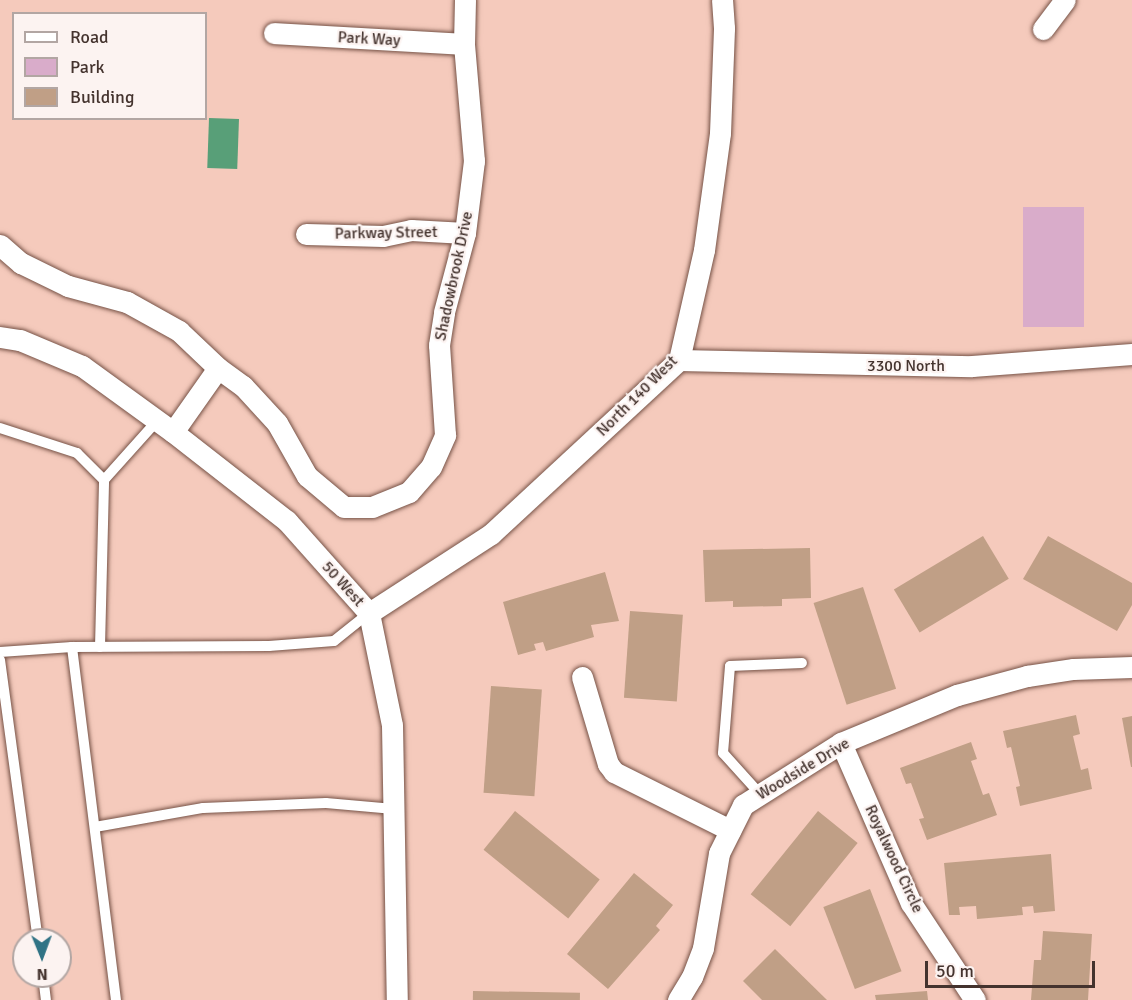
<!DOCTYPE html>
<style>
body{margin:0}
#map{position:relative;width:1132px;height:1000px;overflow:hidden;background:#f5cabc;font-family:Signika,sans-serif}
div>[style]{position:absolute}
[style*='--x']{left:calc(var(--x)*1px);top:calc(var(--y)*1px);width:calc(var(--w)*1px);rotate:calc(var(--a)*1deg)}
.green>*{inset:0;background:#d9acca;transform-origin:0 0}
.water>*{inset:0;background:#589f78;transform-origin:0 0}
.building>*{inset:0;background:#c09f86;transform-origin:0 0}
.roads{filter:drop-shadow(0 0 2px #765246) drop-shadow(0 0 2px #765246)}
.service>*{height:10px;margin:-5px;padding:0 5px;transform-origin:5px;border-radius:5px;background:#fff}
.minor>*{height:21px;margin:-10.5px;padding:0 10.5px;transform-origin:10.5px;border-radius:10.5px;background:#fff}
span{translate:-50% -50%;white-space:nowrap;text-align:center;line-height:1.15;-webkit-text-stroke:4.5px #fcf3f1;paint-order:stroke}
.street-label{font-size:16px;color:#44332e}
.legend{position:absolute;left:12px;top:12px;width:195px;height:108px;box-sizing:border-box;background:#fcf3f1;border:2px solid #b2a6a3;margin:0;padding:8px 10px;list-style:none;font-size:18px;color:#44332e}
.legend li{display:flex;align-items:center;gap:12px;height:30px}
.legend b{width:30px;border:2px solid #b2a6a3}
.north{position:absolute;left:12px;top:928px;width:60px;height:60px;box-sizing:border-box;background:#fcf3f1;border:2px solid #b2a6a3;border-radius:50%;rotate:179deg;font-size:16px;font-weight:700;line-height:24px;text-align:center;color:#44332e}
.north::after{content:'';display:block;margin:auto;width:21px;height:27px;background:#307385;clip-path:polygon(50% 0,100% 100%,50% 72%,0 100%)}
.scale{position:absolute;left:925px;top:961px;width:170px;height:27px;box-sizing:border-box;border:3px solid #44332e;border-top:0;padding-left:8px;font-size:18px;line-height:21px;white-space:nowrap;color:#44332e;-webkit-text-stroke:4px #fcf3f1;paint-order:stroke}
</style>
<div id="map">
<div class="green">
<div style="left:1084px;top:207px;width:120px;height:61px;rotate:90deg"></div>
</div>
<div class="water">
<div style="left:209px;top:118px;width:30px;height:50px;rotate:2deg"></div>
</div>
<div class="building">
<div style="left:983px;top:536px;width:50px;height:104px;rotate:59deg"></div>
<div style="clip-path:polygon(1048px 536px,1132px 583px,1132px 605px,1117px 631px,1023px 579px)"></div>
<div style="clip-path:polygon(810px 548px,811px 598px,782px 599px,782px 606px,733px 607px,733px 601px,705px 602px,703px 550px)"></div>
<div style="clip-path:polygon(605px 572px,619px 621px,591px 625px,594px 637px,546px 651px,543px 642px,534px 644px,536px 650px,518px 655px,503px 602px)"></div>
<div style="left:863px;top:587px;width:107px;height:52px;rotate:72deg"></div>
<div style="left:630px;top:611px;width:53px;height:87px;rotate:4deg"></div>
<div style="left:491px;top:686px;width:51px;height:107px;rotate:4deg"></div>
<div style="clip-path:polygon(1076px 715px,1080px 734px,1073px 736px,1081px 770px,1088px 768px,1092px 789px,1020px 806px,1016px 787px,1020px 786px,1011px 747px,1007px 748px,1003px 731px)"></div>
<div style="clip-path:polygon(1132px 716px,1132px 767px,1131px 767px,1122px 718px)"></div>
<div style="clip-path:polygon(971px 742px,977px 759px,971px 761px,983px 795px,989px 793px,997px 815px,927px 840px,919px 819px,924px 818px,911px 783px,906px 784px,900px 768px)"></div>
<div style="left:515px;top:811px;width:109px;height:50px;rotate:39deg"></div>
<div style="left:818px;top:811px;width:51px;height:107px;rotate:39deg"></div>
<div style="clip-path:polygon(1051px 854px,1055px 911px,1034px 913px,1033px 906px,1022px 907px,1023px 915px,977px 919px,976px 906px,959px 907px,960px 915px,949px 915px,944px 863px)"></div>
<div style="clip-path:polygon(634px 873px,673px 905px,656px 926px,660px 930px,608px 989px,567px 954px)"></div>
<div style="left:870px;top:889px;width:88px;height:50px;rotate:69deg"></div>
<div style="clip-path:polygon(1043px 931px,1092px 934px,1088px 1000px,1031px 1000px,1034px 960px,1041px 960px)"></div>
<div style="clip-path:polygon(775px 949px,827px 1000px,762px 1000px,743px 981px)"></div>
<div style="left:473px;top:991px;width:107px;height:9px;rotate:1deg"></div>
<div style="clip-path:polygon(927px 991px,928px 1000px,876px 1000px,875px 995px)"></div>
</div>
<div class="roads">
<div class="service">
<div style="--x:0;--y:428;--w:81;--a:18"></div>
<div style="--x:77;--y:453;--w:38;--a:45"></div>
<div style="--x:72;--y:647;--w:197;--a:-0.3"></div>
<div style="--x:269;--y:646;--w:65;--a:-4.4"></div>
<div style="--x:334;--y:641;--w:45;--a:-38.7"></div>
<div style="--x:100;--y:647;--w:167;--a:-88.6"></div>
<div style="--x:104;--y:480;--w:79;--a:-48.1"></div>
<div style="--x:0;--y:652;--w:72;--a:-4"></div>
<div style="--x:72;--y:647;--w:356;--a:82.9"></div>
<div style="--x:0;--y:660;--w:283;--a:82.3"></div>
<div style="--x:760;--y:794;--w:55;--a:-132.1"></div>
<div style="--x:723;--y:753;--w:87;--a:-85.4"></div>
<div style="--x:730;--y:666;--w:72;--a:-2.4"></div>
<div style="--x:95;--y:827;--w:110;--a:-10"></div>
<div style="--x:203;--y:808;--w:123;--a:-2.3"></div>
<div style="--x:326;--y:803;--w:68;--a:5"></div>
<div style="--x:43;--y:976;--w:24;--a:83"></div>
</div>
<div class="minor">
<div style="--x:1043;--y:29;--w:36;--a:-53"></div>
<div style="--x:274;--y:33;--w:190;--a:3.3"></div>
<div style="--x:306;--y:234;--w:77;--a:1.5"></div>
<div style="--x:383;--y:236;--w:29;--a:-12"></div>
<div style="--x:411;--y:230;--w:54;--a:3.2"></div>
<div style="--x:0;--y:245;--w:28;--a:41"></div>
<div style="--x:21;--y:263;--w:52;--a:26.1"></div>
<div style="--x:68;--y:286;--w:61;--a:15.2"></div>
<div style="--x:127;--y:302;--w:60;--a:29.1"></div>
<div style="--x:179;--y:331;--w:54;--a:43.5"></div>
<div style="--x:218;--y:368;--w:31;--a:36"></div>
<div style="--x:243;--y:386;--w:50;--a:47.4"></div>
<div style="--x:277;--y:423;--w:61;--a:60.5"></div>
<div style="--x:307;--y:476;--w:48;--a:40"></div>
<div style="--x:344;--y:507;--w:28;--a:0"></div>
<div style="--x:372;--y:507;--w:40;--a:-22"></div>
<div style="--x:409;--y:492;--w:33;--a:-49"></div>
<div style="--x:431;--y:467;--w:35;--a:-66"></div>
<div style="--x:445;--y:435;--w:90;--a:-93.8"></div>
<div style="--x:439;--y:345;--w:33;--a:-81"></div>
<div style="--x:444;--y:312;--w:82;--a:-75.1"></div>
<div style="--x:465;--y:233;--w:73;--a:-82.9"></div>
<div style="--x:474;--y:161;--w:117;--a:-94.9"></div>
<div style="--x:464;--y:44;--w:44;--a:-88.7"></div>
<div style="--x:0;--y:337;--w:20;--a:9"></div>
<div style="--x:20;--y:340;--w:67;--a:22.8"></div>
<div style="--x:82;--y:366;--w:112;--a:36"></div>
<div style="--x:173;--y:432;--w:145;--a:38"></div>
<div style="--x:287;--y:521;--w:123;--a:48.3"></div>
<div style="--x:369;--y:613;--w:114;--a:78.4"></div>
<div style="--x:392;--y:725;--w:275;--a:89"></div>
<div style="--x:679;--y:360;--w:293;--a:1.2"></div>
<div style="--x:972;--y:366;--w:160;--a:-4.3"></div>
<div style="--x:173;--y:432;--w:78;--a:-54.9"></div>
<div style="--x:369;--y:613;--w:145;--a:-32.9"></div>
<div style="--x:491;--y:534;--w:256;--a:-42.8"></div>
<div style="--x:679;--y:360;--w:113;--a:-77.2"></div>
<div style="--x:704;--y:250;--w:118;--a:-82.2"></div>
<div style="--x:720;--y:133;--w:105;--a:-87.8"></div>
<div style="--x:724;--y:28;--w:28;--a:-94"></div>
<div style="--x:582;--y:677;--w:91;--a:73.4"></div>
<div style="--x:608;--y:764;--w:10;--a:53"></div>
<div style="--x:614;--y:772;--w:130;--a:26.6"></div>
<div style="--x:841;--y:743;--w:175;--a:66.4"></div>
<div style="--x:911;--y:903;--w:116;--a:56.6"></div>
<div style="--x:678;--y:1000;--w:27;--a:-59"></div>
<div style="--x:692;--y:977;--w:31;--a:-69"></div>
<div style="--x:703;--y:948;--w:96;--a:-80.4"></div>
<div style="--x:719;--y:853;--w:54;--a:-63.4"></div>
<div style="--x:743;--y:805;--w:116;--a:-32.3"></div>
<div style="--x:841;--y:743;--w:126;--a:-22.5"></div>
<div style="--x:957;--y:695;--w:73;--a:-15.2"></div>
<div style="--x:1027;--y:676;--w:47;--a:-8.7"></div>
<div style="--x:1073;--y:669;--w:59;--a:-1.9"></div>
</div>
</div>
<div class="street-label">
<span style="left:369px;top:39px;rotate:3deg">Park Way</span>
<span style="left:386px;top:233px;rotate:-1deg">Parkway Street</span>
<span style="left:454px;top:276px;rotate:-78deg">Shadowbrook Drive</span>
<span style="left:906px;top:366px">3300 North</span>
<span style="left:637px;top:396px;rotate:-45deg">North 140 West</span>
<span style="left:343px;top:584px;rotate:48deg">50 West</span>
<span style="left:803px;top:769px;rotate:-31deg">Woodside Drive</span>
<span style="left:894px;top:859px;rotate:65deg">Royalwood Circle</span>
</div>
<ul class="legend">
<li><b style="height:8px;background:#fff"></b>Road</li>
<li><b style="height:16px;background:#d9acca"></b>Park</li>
<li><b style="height:16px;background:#c09f86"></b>Building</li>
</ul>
<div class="north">N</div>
<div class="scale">50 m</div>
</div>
